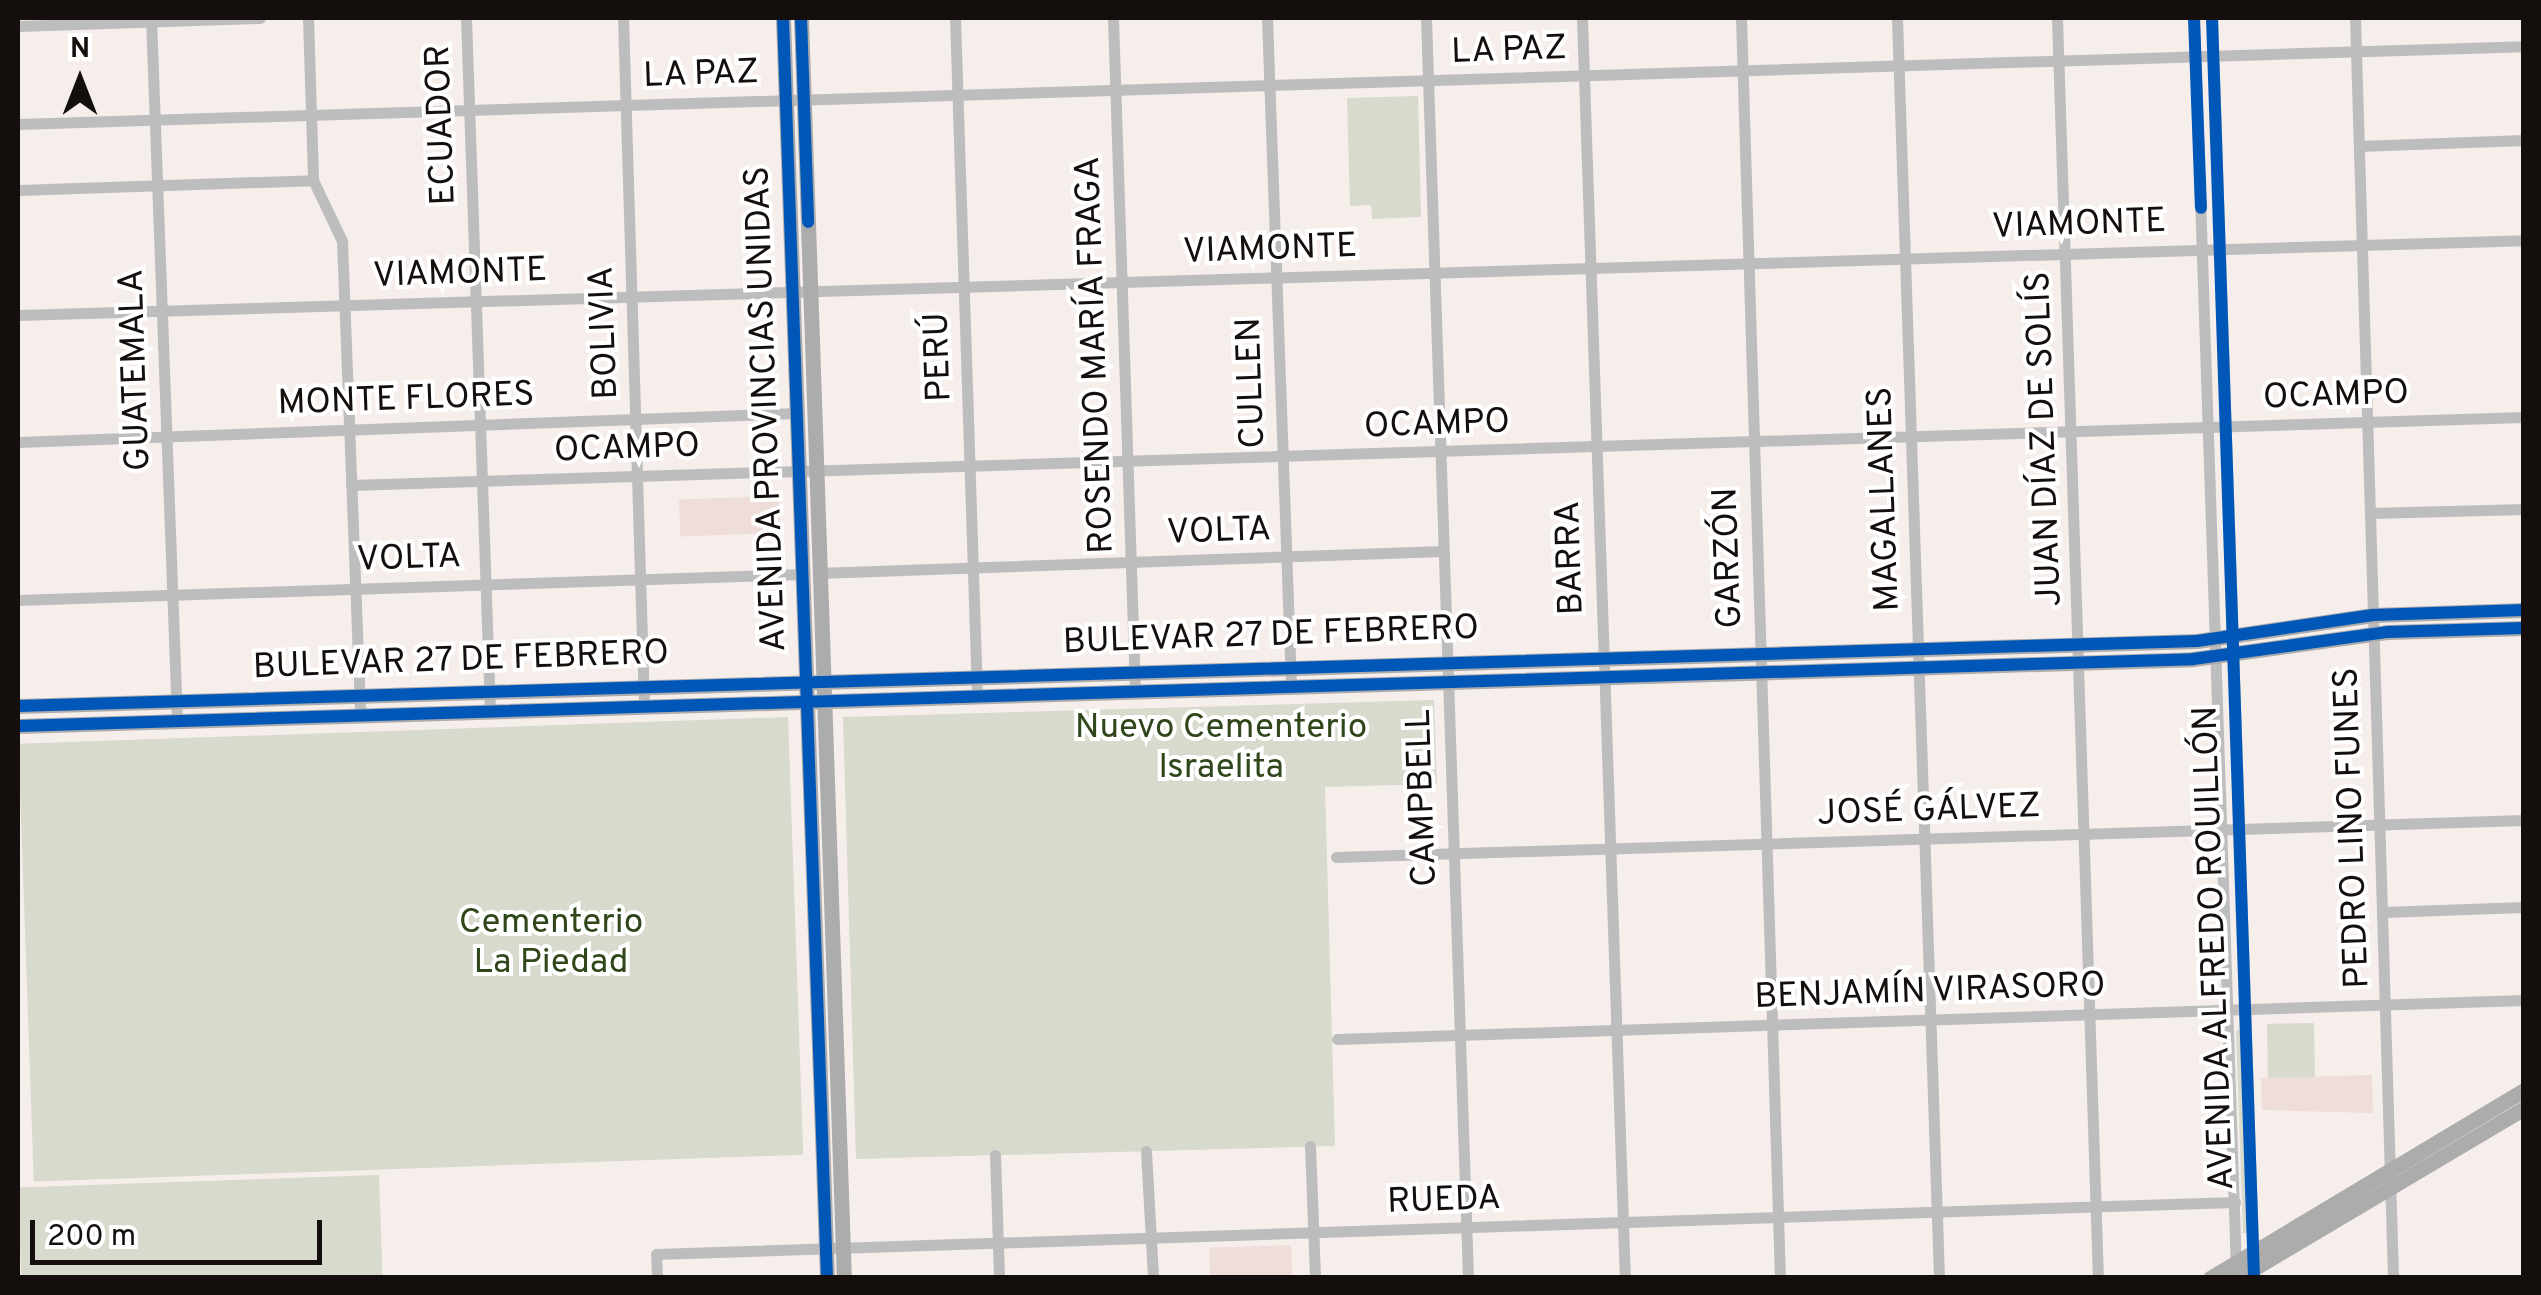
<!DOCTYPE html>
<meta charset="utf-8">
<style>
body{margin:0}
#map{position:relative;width:2541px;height:1295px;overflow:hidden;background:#f6eeeb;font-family:Overpass,sans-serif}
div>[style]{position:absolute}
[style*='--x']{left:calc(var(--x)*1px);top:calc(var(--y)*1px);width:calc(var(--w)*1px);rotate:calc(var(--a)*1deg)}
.built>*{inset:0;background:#eeddd9;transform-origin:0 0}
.green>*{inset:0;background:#d7dacc;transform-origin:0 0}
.minor>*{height:11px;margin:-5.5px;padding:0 5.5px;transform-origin:5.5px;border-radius:5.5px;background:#bdbdbe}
.major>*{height:15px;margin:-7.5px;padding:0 7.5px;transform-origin:7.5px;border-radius:7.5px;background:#acacad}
.cycleway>*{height:12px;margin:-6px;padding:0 6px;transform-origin:6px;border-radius:6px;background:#0057b8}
span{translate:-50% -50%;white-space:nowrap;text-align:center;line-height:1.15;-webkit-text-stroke:8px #fff;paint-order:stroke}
.street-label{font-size:35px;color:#140f0d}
.park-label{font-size:35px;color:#30461b}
.frame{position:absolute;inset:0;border:20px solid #140f0d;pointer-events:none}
.north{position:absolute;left:30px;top:30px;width:100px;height:100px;-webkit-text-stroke:8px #fff;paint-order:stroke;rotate:0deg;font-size:28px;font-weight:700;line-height:40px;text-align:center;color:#140f0d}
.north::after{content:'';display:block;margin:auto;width:35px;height:45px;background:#140f0d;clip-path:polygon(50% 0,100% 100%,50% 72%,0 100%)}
.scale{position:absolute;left:30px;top:1220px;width:292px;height:45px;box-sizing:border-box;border:5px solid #140f0d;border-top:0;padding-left:12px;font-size:30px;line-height:35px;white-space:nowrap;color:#140f0d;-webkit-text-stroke:8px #fff;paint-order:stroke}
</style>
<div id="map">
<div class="built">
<div style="left:779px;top:496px;width:37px;height:100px;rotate:88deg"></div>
<div style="clip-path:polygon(2372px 1075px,2373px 1113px,2262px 1110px,2261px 1078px)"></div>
<div style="left:1291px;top:1245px;width:32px;height:82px;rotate:88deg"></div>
</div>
<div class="green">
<div style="clip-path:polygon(1418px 96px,1421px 217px,1372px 219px,1371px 205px,1350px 206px,1347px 98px)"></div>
<div style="clip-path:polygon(1434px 700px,1437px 784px,1325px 787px,1335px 1146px,856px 1159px,843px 717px)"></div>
<div style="left:788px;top:717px;width:438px;height:770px;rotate:88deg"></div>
<div style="left:2314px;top:1023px;width:54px;height:47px;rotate:89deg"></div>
<div style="left:2242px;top:1030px;width:203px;height:6px;rotate:88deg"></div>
<div style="left:379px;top:1175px;width:102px;height:361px;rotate:88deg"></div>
</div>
<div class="minor">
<div style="--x:151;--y:18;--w:703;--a:87.88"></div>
<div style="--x:308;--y:18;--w:162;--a:88.2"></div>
<div style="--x:313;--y:180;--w:68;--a:64.6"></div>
<div style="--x:342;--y:241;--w:474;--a:87.8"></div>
<div style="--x:466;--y:18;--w:693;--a:88.02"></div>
<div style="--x:623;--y:18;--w:688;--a:88.25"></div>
<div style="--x:955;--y:18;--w:678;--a:88.14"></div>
<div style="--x:1113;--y:18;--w:673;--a:88.13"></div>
<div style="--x:1267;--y:18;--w:668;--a:87.94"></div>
<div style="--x:1426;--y:18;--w:1261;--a:88.09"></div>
<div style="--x:1582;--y:18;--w:1261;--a:88.05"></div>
<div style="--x:1741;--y:18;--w:1261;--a:88.23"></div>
<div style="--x:1897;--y:18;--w:1261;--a:88.09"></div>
<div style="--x:2057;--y:18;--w:1261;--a:88.14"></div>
<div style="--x:2194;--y:18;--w:1251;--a:88.08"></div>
<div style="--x:2212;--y:18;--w:1261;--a:88.09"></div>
<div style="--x:2355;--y:18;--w:1261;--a:88.27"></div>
<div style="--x:18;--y:26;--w:242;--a:-1.9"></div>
<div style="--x:18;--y:124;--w:2507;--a:-1.78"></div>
<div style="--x:2359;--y:146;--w:165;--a:-2.1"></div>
<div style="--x:18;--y:190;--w:295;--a:-1.9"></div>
<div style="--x:18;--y:315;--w:2507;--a:-1.71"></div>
<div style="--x:18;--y:442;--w:780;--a:-2.13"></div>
<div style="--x:351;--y:485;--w:2174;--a:-1.79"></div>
<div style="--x:2371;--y:513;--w:153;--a:-1.5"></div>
<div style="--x:818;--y:573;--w:625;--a:-2.02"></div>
<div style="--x:18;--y:600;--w:785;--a:-1.9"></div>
<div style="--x:1336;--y:857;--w:1189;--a:-1.78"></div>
<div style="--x:2383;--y:912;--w:141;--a:-2"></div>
<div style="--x:1337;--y:1039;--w:1188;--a:-1.88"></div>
<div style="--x:1310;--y:1146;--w:132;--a:87.8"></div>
<div style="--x:1146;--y:1151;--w:127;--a:86.8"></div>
<div style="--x:995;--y:1155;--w:123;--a:88.1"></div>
<div style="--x:657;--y:1278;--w:24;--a:-92"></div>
<div style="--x:656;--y:1254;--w:1580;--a:-1.89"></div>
</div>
<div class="major">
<div style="--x:783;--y:18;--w:1261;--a:88"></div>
<div style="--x:801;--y:18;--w:1261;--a:88.05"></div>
<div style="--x:18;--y:706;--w:2180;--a:-1.71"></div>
<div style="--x:2197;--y:641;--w:178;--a:-8.4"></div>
<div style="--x:2373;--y:615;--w:151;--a:-1.9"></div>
<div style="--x:18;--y:726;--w:2176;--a:-1.76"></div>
<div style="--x:2193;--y:659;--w:197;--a:-7.9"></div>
<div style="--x:2388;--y:632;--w:136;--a:-1.7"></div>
<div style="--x:2210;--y:1278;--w:366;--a:-30.9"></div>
<div style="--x:2238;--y:1278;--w:333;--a:-30.7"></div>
</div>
<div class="cycleway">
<div style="--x:783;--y:18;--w:1261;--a:88"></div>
<div style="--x:801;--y:18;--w:204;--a:88"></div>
<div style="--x:2194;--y:18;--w:190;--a:87.9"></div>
<div style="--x:2212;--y:18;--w:1261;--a:88.09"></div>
<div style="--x:18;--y:706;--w:2180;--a:-1.71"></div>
<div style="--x:2197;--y:641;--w:178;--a:-8.4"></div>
<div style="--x:2373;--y:615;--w:151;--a:-1.9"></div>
<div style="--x:18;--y:726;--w:2176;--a:-1.76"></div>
<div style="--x:2193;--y:659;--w:197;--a:-7.9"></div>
<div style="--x:2388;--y:632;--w:136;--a:-1.7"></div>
</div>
<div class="street-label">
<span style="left:1509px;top:51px;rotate:-2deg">LA PAZ</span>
<span style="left:701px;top:75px;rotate:-2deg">LA PAZ</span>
<span style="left:442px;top:125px;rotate:-92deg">ECUADOR</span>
<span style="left:2079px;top:225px;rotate:-2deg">VIAMONTE</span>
<span style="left:1270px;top:250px;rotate:-2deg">VIAMONTE</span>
<span style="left:460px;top:274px;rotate:-2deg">VIAMONTE</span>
<span style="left:605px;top:333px;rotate:-92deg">BOLIVIA</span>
<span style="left:1096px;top:355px;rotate:-92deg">ROSENDO MARÍA FRAGA</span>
<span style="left:939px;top:357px;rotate:-92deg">PERÚ</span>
<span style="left:136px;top:370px;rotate:-92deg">GUATEMALA</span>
<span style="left:1252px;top:383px;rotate:-92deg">CULLEN</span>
<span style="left:2336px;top:396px;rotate:-2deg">OCAMPO</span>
<span style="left:406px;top:400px;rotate:-2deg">MONTE FLORES</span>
<span style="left:767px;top:409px;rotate:-92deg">AVENIDA PROVINCIAS UNIDAS</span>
<span style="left:1437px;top:425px;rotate:-2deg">OCAMPO</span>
<span style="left:2045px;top:439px;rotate:-92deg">JUAN DÍAZ DE SOLÍS</span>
<span style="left:627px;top:449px;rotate:-2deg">OCAMPO</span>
<span style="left:1885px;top:499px;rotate:-92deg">MAGALLANES</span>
<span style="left:1219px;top:532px;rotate:-2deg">VOLTA</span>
<span style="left:1571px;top:558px;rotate:-92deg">BARRA</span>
<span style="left:1729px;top:558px;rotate:-92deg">GARZÓN</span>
<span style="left:409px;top:559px;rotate:-2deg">VOLTA</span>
<span style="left:1271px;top:636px;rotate:-2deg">BULEVAR 27 DE FEBRERO</span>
<span style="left:461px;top:661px;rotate:-2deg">BULEVAR 27 DE FEBRERO</span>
<span style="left:1423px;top:798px;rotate:-92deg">CAMPBELL</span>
<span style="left:1929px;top:811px;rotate:-2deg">JOSÉ GÁLVEZ</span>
<span style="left:2353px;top:828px;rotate:-92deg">PEDRO LINO FUNES</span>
<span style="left:2215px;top:948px;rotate:-92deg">AVENIDA ALFREDO ROUILLÓN</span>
<span style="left:1930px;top:992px;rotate:-2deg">BENJAMÍN VIRASORO</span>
<span style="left:1444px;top:1201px;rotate:-2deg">RUEDA</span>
</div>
<div class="park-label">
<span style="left:1221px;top:748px">Nuevo Cementerio<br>Israelita</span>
<span style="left:551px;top:943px">Cementerio<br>La Piedad</span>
</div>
<div class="frame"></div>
<div class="north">N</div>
<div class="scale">200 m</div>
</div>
